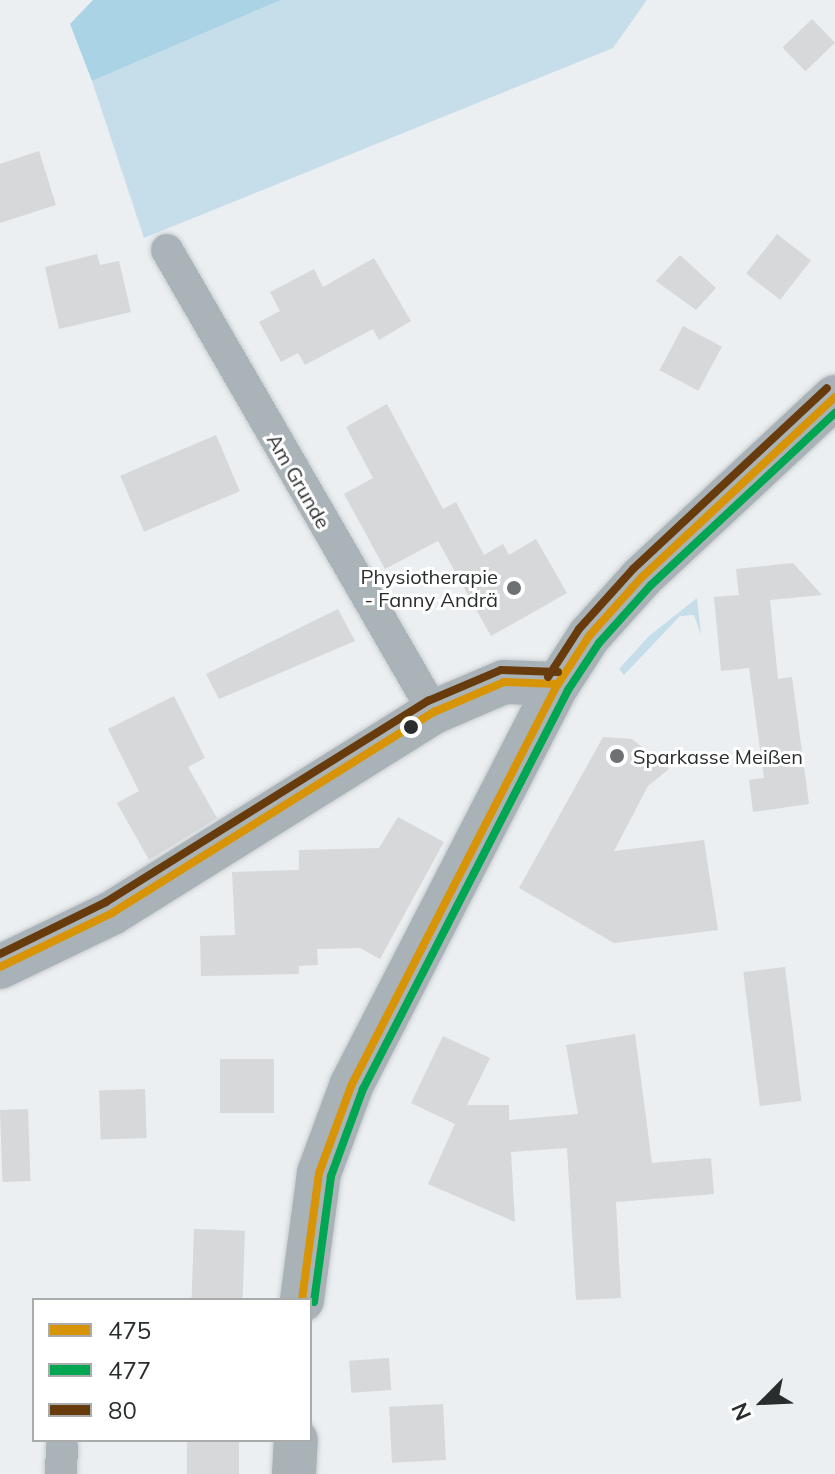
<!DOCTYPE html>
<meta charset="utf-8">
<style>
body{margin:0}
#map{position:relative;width:835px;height:1474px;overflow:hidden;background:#ebeff2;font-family:Mulish,sans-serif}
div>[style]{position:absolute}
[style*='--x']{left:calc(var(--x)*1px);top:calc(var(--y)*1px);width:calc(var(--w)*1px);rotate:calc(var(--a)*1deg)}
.green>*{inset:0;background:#c6deea}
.forest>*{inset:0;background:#aad3e6}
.building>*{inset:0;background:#d6d8da;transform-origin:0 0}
.roads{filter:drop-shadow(0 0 2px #c9ccce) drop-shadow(0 0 2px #c9ccce)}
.street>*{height:32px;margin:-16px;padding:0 16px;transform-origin:16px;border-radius:16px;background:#aab4b8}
.secondary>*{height:44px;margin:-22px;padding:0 22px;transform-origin:22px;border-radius:22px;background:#a9b3b7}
.bus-1>*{height:8px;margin:-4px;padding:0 4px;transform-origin:4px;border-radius:4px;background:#d89407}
.bus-2>*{height:8px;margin:-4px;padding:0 4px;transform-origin:4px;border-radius:4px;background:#00a651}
.bus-3>*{height:8px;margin:-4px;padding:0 4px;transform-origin:4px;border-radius:4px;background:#683b0c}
.dots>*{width:22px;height:22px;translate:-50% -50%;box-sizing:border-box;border:4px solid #fff;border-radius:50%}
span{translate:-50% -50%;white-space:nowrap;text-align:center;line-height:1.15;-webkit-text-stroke:6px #fff;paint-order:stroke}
.street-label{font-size:20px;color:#2a2d2e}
.poi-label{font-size:20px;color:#2a2d2e}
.right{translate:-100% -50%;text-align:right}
.left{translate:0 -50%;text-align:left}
.legend{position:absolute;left:32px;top:1298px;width:280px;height:144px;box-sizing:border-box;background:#fff;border:2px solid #aaabab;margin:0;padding:10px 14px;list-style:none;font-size:24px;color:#2a2d2e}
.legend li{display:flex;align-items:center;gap:16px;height:40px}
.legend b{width:40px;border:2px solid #aaabab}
.north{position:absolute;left:723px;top:1362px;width:80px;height:80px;-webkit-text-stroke:6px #fff;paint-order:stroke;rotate:246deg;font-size:22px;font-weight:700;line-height:32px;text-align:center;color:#2a2d2e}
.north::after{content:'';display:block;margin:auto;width:28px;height:36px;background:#2a2d2e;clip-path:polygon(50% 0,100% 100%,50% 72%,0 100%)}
</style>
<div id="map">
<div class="green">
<div style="clip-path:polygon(281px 0,647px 0,613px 48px,144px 238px,92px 81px)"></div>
<div style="clip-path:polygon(697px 598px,701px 635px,694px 615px,680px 616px,624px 675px,619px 669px,649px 636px)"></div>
</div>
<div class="forest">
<div style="clip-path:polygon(93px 0,281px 0,92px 81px,70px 24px)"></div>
</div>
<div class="building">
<div style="left:812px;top:19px;width:33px;height:41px;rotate:46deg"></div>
<div style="clip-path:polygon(39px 151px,56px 205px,0 223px,0 164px)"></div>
<div style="left:777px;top:234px;width:43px;height:50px;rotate:38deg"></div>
<div style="clip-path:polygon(97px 254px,100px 265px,119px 261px,131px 312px,59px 329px,45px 267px)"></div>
<div style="clip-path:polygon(680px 255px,716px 288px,696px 310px,656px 281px)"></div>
<div style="clip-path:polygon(374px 258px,411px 321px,379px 340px,373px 329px,305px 365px,298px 353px,281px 362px,259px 322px,280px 311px,270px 292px,314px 269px,323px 287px)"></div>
<div style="left:683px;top:326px;width:44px;height:50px;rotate:28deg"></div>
<div style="clip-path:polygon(387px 404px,443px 509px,456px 502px,484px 555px,503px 544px,509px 555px,536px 539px,567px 593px,491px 636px,438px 541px,385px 569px,344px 494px,373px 478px,346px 427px)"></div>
<div style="left:216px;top:435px;width:61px;height:104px;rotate:67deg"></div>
<div style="clip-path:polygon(793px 563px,822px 595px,770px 600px,778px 679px,792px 677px,809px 804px,753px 812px,749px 780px,764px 778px,749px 668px,721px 671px,714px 597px,739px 595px,736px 569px)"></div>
<div style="clip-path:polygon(338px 609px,355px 641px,219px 699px,206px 674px)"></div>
<div style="clip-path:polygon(174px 696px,205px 758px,188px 767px,217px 818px,149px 860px,117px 803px,139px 791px,108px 729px)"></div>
<div style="clip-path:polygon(603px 737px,632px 739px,669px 769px,648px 786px,614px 851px,704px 840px,718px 930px,614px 943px,519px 888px)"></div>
<div style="clip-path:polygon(398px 817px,444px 842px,380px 959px,360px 948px,317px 949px,318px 965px,299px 966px,299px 974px,201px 976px,200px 936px,235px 935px,232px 872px,299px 870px,299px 850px,379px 848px)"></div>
<div style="left:785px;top:967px;width:135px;height:42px;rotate:83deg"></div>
<div style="clip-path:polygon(635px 1034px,652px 1163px,711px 1158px,714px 1194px,616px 1202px,621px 1298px,576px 1300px,567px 1148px,511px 1152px,515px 1222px,428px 1184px,455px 1124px,411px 1103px,443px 1036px,490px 1058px,467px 1105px,509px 1105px,509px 1120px,578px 1114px,566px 1045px)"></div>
<div style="left:220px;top:1059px;width:54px;height:54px"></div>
<div style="left:145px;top:1089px;width:49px;height:46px;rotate:88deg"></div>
<div style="left:28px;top:1109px;width:72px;height:28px;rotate:88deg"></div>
<div style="left:194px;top:1229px;width:51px;height:71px;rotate:2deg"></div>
<div style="left:389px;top:1358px;width:32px;height:40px;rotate:86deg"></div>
<div style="left:443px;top:1404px;width:56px;height:54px;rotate:87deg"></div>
<div style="left:187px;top:1440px;width:52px;height:34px"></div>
</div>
<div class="roads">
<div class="street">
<div style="--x:167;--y:250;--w:534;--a:59.98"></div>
<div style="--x:61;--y:1474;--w:27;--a:-88"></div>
</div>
<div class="secondary">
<div style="--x:0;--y:967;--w:124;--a:-25.7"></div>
<div style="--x:112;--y:913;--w:380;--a:-32"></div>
<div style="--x:434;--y:712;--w:76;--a:-23.2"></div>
<div style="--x:504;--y:682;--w:54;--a:2.1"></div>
<div style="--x:302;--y:1300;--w:128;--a:-82.4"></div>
<div style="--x:319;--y:1173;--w:95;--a:-69.7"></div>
<div style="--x:352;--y:1084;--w:450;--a:-62.8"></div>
<div style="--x:558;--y:684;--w:57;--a:-57.1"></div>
<div style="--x:589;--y:636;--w:79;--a:-48.1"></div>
<div style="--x:642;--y:577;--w:264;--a:-43"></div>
<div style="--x:294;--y:1474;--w:34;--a:-87"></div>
</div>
</div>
<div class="bus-1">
<div style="--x:0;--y:967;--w:124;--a:-25.7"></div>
<div style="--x:112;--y:913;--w:380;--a:-32"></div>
<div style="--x:434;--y:712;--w:76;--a:-23.2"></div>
<div style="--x:504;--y:682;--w:54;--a:2.1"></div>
<div style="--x:302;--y:1300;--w:128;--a:-82.4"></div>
<div style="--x:319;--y:1173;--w:95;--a:-69.7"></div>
<div style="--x:352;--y:1084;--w:450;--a:-62.8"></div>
<div style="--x:558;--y:684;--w:57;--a:-57.1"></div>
<div style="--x:589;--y:636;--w:79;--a:-48.1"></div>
<div style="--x:642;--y:577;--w:264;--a:-43"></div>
</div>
<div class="bus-2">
<div style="--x:314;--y:1302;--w:127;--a:-82.3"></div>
<div style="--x:331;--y:1176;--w:93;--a:-69.8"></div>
<div style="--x:363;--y:1089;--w:449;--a:-62.8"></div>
<div style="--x:568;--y:690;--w:56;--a:-56.6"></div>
<div style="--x:599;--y:643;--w:78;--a:-48.1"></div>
<div style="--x:651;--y:585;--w:252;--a:-43.1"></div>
</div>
<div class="bus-3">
<div style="--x:548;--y:677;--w:57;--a:-57.1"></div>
<div style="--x:579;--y:629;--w:81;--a:-48"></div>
<div style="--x:633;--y:569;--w:265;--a:-43"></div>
<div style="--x:0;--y:954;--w:118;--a:-26.1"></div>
<div style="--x:106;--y:902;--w:380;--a:-32"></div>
<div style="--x:428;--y:701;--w:79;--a:-23"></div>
<div style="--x:501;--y:670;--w:57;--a:2"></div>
</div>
<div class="dots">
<div style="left:514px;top:588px;background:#6e7173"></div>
<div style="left:411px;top:727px;background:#2a2d2e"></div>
<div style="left:617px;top:756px;background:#6e7173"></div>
</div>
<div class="street-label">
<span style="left:299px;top:481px;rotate:60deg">Am Grunde</span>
</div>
<div class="poi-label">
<span class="right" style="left:498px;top:588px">Physiotherapie<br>- Fanny Andrä</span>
<span class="left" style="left:633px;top:756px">Sparkasse Meißen</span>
</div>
<ul class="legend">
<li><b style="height:10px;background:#d89407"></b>475</li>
<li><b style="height:10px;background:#00a651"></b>477</li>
<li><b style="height:10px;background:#683b0c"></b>80</li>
</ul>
<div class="north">N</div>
</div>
